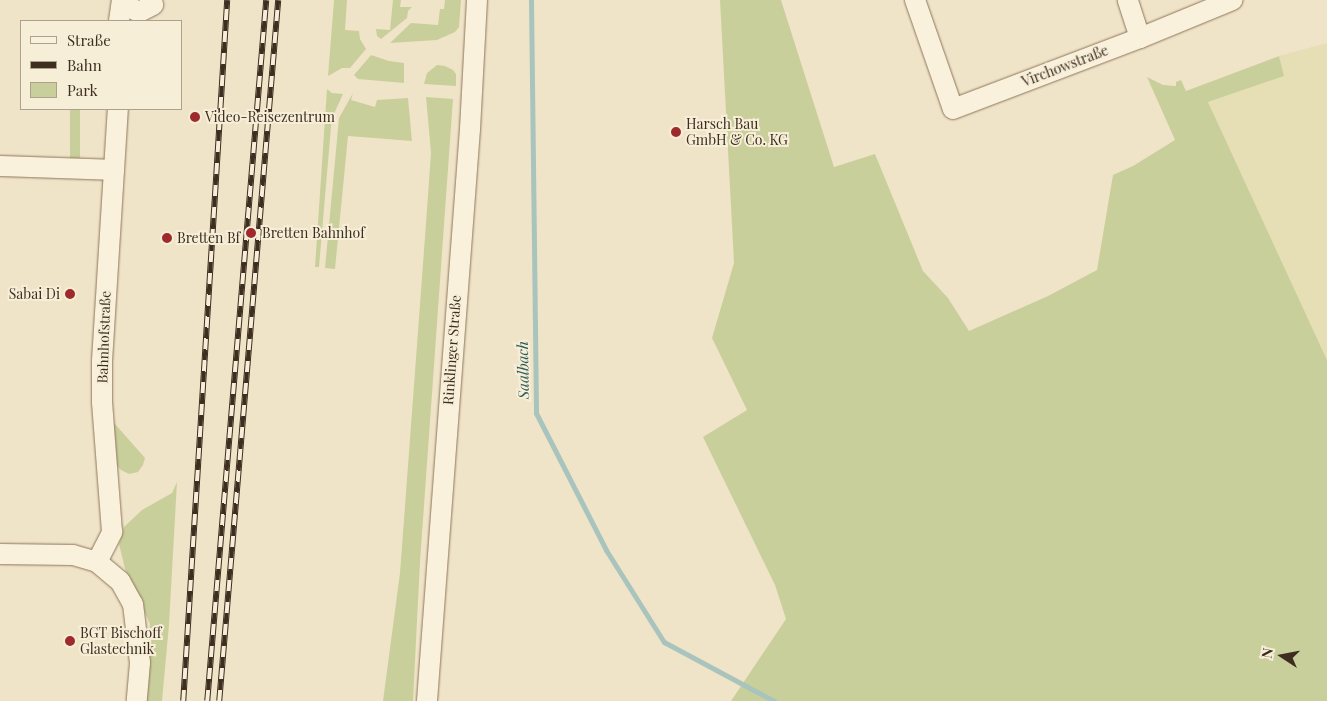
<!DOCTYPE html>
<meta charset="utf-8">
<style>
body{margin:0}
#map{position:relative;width:1327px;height:701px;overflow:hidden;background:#f0e4c8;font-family:"Playfair Display",serif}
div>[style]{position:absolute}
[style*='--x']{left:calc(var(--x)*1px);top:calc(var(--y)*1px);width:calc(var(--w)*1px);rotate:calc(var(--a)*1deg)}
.farmland>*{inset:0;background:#e6deb5}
.green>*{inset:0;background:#c9cf9b;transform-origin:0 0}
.stream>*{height:5px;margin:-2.5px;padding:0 2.5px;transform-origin:2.5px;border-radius:2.5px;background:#a9c4bc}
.roads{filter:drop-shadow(0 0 1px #8d765c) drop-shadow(0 0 1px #8d765c)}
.street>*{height:20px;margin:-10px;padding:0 10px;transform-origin:10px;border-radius:10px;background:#faf1dc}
.rail>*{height:5.5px;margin-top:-2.75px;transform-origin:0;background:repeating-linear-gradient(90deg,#f7eed8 0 11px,#3d2e20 0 22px);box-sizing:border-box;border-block:1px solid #3d2e20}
.dots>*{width:14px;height:14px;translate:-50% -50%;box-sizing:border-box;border:2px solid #f7eed8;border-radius:50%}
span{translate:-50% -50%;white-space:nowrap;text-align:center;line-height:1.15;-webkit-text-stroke:4px #f7eed8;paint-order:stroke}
.street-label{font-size:14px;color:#3d2e20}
.poi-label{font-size:14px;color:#3d2e20}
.left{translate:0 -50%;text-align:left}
.right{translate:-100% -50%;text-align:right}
.water-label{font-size:15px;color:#2f5d5a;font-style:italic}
.legend{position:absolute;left:20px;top:20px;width:162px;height:90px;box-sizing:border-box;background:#f7eed8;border:1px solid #ada18e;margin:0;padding:6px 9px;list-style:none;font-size:15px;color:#3d2e20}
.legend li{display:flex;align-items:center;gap:10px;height:25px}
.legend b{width:25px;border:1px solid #ada18e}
.north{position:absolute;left:1257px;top:631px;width:50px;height:50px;-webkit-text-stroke:4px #f7eed8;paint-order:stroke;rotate:281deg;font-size:14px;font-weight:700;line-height:20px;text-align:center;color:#3d2e20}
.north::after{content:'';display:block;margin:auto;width:18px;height:22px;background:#3d2e20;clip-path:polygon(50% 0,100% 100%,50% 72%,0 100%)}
</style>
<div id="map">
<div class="farmland">
<div style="clip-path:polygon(1327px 43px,1327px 360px,1208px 102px,1283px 76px,1279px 56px)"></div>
</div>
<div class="green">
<div style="clip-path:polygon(334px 0,347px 0,345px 30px,359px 31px,360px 39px,366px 49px,350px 68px,342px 68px,328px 76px)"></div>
<div style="clip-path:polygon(393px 0,401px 0,400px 7px,412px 7px,408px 11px,407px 18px,381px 39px,377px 36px,376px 29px,390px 30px)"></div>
<div style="clip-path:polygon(445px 0,461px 0,459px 27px,455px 32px,437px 40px,390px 43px,411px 23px,438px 25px,440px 9px,444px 9px)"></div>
<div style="clip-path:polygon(720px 0,781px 0,834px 167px,875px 154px,923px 271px,948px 298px,969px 331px,1048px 296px,1097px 270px,1113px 175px,1133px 166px,1175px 140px,1147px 77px,1163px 85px,1176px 86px,1176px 82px,1181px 80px,1186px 91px,1279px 56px,1284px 76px,1208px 102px,1327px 360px,1327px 701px,731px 701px,786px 619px,775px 585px,703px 437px,747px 410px,712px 338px,734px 263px)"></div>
<div style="clip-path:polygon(371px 55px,389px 61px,404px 63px,404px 83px,358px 79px,354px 75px)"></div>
<div style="clip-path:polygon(437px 65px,445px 66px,453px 70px,456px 74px,456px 86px,424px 84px,427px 73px)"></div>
<div style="clip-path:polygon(327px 89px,332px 93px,343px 94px,333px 116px,331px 127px,319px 267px,315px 267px)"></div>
<div style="clip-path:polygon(353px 93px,351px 100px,375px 107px,377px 100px,408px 98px,412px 141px,348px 136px,335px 269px,325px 268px,339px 118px)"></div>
<div style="clip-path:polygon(426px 97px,453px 99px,420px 562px,413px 701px,383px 701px,400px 573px,425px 237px,431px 153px)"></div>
<div style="left:70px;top:109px;width:10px;height:49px"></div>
<div style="clip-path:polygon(108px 416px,145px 458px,143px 465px,138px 472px,129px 474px,121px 470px,114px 463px)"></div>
<div style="clip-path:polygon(177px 482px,169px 625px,162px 701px,144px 701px,150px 624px,125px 569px,119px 544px,124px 527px,142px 510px,172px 493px)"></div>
</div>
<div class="stream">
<div style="--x:531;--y:0;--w:413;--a:89.3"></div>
<div style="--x:536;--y:413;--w:154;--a:62.9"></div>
<div style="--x:606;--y:550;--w:109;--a:57.8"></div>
<div style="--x:664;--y:642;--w:125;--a:28.2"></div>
</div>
<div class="roads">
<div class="street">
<div style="--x:123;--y:0;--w:11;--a:45"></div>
<div style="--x:131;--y:8;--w:9;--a:27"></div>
<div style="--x:139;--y:12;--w:16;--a:-27"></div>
<div style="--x:915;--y:0;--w:115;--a:70.8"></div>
<div style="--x:953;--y:109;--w:200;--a:-20.8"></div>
<div style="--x:1140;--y:38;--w:40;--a:-108"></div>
<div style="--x:119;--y:21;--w:21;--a:-82"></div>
<div style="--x:1140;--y:38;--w:100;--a:-22.4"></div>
<div style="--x:0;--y:166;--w:114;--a:2"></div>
<div style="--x:0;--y:554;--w:73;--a:0.8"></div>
<div style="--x:73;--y:555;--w:25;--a:16"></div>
<div style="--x:97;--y:562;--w:30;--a:40"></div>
<div style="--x:120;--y:581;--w:26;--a:61"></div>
<div style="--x:133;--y:604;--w:59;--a:83.2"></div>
<div style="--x:140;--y:663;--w:38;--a:95"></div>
<div style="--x:97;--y:562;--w:34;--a:-63"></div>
<div style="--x:112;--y:532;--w:130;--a:-94.4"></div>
<div style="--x:102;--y:402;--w:41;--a:-90"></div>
<div style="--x:102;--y:361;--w:253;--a:-86.4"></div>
<div style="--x:427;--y:701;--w:574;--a:-85.7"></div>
<div style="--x:470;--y:129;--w:129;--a:-86.9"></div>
</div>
</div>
<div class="rail">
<div style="--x:183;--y:701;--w:702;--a:-86.41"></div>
<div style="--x:207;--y:701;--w:703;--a:-85.19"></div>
<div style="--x:219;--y:701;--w:703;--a:-85.19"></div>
</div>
<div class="dots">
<div style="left:195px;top:117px;background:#9e2a2b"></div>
<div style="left:676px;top:132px;background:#9e2a2b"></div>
<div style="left:251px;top:233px;background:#9e2a2b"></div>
<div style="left:167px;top:238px;background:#9e2a2b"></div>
<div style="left:70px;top:294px;background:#9e2a2b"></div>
<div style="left:70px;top:641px;background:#9e2a2b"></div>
</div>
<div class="street-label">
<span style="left:1065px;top:66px;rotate:-21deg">Virchowstraße</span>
<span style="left:104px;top:337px;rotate:-88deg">Bahnhofstraße</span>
<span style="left:452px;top:350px;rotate:-86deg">Rinklinger Straße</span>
</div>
<div class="poi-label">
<span class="left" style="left:205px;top:117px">Video-Reisezentrum</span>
<span class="left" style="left:686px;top:132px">Harsch Bau<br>GmbH &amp; Co. KG</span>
<span class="left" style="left:262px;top:233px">Bretten Bahnhof</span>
<span class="left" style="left:177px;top:238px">Bretten Bf</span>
<span class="right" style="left:60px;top:294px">Sabai Di</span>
<span class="left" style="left:80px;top:641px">BGT Bischoff<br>Glastechnik</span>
</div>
<div class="water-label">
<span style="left:523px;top:370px;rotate:-91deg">Saalbach</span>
</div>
<ul class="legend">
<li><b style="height:6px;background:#faf1dc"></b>Straße</li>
<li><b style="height:6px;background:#3d2e20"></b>Bahn</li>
<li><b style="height:14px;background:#c9cf9b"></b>Park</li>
</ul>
<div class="north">N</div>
</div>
